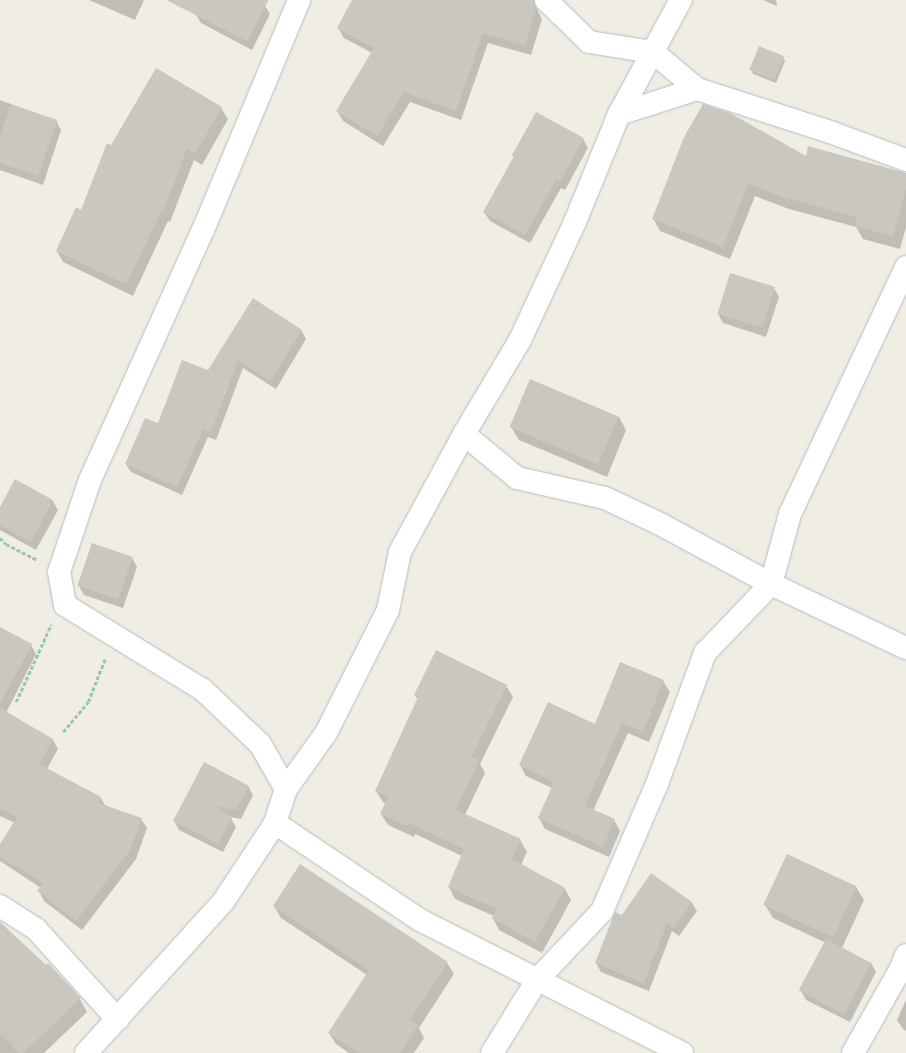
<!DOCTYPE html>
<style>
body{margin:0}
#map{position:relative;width:906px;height:1053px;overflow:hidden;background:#efede4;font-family:Helvetica,sans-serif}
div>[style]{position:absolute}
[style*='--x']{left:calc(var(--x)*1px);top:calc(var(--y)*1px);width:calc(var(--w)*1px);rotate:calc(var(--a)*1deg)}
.shadow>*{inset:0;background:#0003}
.building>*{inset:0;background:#cac7c1;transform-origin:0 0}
.path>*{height:2.5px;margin-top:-1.25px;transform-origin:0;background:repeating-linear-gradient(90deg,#98c8a9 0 4px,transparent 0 6px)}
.roads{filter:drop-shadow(0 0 1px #b9bbc0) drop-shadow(0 0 1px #b9bbc0)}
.minor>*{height:22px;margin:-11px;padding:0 11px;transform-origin:11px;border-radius:11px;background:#fff}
span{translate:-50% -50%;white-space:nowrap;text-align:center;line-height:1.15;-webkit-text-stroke:3.5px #fff;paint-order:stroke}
</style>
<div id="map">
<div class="shadow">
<div style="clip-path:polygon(89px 0,144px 0,135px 20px)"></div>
<div style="clip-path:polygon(203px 0,268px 0,265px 6px,270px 14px,252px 50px,201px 23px,196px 15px)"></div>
<div style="clip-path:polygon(353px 0,529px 0,533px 1px,542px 19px,531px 55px,488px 43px,461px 120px,410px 102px,383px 146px,343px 121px,337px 111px,372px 53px,344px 38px,338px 28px)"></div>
<div style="clip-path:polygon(763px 0,776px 0,777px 6px)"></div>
<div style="clip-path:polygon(783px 57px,785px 61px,776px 83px,753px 74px,751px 69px)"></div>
<div style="clip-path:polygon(0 100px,56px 121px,61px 130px,43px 185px,0 170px)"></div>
<div style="clip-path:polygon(221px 108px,228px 119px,202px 165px,194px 160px,170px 222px,168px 221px,133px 296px,63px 262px,57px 251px,82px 211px)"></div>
<div style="clip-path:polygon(583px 139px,588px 148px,565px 190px,561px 188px,530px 243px,490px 221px,484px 212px,514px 158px,513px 155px)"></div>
<div style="clip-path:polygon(806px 157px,906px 174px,906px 227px,900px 249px,863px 239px,856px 227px,789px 209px,755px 196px,730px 259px,660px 231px,653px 218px)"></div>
<div style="clip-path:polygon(774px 288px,779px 297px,766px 337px,723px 323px,718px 314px)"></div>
<div style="clip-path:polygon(301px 330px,306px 339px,276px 389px,243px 368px,216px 440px,208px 437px,182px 495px,131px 472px,126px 464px,158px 425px,209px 371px)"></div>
<div style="clip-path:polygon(619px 417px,626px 430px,607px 477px,519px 440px,511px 427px)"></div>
<div style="clip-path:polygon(15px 480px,53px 501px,58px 510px,36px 550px,0 530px,0 509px)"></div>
<div style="clip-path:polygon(132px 558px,137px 567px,123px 608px,84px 595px,79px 586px)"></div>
<div style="clip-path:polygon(0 628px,31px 645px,36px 654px,6px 713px,53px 740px,58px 749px,47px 769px,101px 798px,106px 807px,141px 819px,147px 828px,136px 859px,82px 930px,44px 901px,39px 891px,41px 888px,0 861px,0 846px,15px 823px,0 816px)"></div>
<div style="clip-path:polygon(663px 681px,670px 692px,649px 742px,628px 733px,593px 811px,614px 820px,620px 831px,609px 857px,545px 829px,539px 818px,552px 788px,526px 776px,520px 765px,595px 725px)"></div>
<div style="clip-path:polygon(506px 686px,513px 697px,480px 764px,485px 773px,465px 815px,520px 840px,527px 852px,521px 865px,565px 889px,571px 900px,542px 953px,499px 930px,493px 918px,494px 916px,455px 899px,449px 887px,462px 856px,415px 834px,414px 837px,388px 825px,381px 814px,386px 804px,383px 802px,376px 791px,418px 700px,415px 695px)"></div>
<div style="clip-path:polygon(248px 786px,253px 795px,241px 819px,230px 817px,236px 827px,223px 852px,179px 830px,174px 821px)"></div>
<div style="clip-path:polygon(651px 874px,692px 903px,697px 911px,679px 936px,672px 931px,649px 991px,601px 972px,596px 963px,622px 916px)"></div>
<div style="clip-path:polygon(856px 887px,864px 900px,842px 948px,871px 963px,876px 972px,850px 1022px,806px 1000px,801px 991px,826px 943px,773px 918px,765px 905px)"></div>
<div style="clip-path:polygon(274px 906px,447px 963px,454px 974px,419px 1028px,424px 1038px,414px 1053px,349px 1053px,336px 1044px,329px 1033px,367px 975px,281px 918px)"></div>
<div style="clip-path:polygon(0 923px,80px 999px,87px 1012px,44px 1053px,0 1053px)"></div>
<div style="clip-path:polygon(906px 1000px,906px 1031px,903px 1029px,897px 1020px)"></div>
</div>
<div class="building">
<div style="clip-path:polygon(166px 0,268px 0,247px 41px)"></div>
<div style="clip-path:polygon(352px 0,534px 0,536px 8px,525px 46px,483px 33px,456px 111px,404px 92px,377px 136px,336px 111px,374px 48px,337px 28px)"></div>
<div style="left:759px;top:46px;width:27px;height:26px;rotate:22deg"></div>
<div style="clip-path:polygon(156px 68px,222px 107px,195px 154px,187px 149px,163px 211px,162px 210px,126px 284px,56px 251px,76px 207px,81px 210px,107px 143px,111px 145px)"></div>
<div style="clip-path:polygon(11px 104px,57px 120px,38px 176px,0 163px,0 136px)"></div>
<div style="clip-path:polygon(703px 104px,730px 113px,806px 156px,808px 146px,906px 173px,906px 188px,893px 236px,855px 226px,857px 217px,782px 197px,748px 184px,723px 247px,652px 219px,684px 137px)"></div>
<div style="clip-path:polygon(536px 112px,584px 138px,560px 182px,556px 180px,525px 235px,483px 212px,514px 156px,512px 155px)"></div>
<div style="left:730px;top:273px;width:47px;height:43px;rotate:17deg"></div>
<div style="clip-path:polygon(253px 298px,302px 330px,270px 381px,238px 360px,211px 432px,203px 429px,177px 487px,125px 464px,145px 418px,158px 423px,182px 360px,208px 370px)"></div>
<div style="left:530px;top:379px;width:96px;height:52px;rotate:23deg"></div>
<div style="clip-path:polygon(15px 479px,53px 500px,31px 542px,0 525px,0 507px)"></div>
<div style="left:92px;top:543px;width:43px;height:45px;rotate:19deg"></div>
<div style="clip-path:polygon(0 627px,32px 644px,0 704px)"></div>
<div style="clip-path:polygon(436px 650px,507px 685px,471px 757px,479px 760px,456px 810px,521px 839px,512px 859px,565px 888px,535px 942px,492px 918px,497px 909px,448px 887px,464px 849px,409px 823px,407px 826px,380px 814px,388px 797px,375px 791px,418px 697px,414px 695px)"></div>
<div style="clip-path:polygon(620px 662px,664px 680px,643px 732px,622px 723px,585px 806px,615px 819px,603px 847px,538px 818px,554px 782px,519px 765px,548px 702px,595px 724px)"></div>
<div style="clip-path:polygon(0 708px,53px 739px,39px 764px,101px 797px,98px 803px,142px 818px,130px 850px,76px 921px,37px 891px,43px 883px,0 857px,0 844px,17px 817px,0 809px)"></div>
<div style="clip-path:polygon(204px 762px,249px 786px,236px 810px,215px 806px,232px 818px,218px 844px,173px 821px)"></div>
<div style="left:787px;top:854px;width:77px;height:56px;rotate:25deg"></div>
<div style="clip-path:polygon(300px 864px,448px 962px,410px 1020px,418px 1025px,400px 1053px,359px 1053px,328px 1033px,369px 970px,273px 906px)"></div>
<div style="clip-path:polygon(651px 873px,692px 902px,674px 928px,667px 923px,644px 983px,595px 963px,615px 912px,622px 915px)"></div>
<div style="clip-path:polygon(0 922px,46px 965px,48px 963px,81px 998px,23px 1053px,19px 1053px,0 1033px)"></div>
<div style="left:826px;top:939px;width:51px;height:58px;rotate:28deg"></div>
</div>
<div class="path">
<div style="--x:0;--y:538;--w:8;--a:45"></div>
<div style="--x:6;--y:544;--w:34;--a:27"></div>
<div style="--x:16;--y:702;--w:85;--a:-65.6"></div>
<div style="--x:63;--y:732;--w:39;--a:-50"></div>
<div style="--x:88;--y:702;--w:46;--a:-68.4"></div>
</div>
<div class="roads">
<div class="minor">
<div style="--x:546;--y:0;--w:60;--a:44.3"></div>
<div style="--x:589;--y:42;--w:65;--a:8.9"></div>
<div style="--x:653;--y:52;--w:57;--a:40.1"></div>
<div style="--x:697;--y:89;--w:140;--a:17.9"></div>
<div style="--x:830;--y:132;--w:81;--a:20.2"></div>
<div style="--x:619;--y:114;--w:82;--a:-17.8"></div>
<div style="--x:464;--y:434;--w:69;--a:39.7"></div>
<div style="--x:517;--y:478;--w:90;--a:12.8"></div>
<div style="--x:605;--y:498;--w:61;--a:25.3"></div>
<div style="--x:660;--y:524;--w:126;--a:28.4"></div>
<div style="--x:771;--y:584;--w:149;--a:25.4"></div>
<div style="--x:286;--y:789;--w:52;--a:-120"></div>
<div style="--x:260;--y:744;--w:79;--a:-136.5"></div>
<div style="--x:203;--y:690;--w:162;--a:-148.4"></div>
<div style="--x:65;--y:605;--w:34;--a:-100"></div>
<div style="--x:59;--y:572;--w:97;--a:-71.4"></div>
<div style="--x:90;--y:480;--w:274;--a:-65.7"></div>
<div style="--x:203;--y:230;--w:249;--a:-67.3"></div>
<div style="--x:275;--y:823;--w:174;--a:33.8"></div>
<div style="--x:420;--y:920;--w:294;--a:26.9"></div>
<div style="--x:0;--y:906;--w:43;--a:32.6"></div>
<div style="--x:36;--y:929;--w:122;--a:48"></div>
<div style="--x:86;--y:1053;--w:204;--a:-47.8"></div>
<div style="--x:223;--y:902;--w:95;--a:-56.6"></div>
<div style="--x:275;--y:823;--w:36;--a:-72"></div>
<div style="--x:286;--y:789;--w:69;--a:-54.5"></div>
<div style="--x:326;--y:733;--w:138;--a:-63.2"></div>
<div style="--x:388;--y:610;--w:59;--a:-78.3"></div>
<div style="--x:400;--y:552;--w:134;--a:-61.5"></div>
<div style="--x:464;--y:434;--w:109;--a:-59.2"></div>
<div style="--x:520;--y:340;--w:130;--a:-65"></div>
<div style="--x:575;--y:222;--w:117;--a:-67.8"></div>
<div style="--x:619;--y:114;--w:130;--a:-61.5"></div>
<div style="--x:492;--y:1053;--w:86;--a:-58.3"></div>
<div style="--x:537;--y:980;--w:95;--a:-46.7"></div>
<div style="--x:602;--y:911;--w:138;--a:-66.6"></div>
<div style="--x:657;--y:784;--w:140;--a:-69.9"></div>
<div style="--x:705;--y:653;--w:95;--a:-46.3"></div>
<div style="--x:771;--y:584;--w:73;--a:-74.8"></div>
<div style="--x:790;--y:514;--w:273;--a:-64.8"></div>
<div style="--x:853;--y:1053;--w:95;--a:-60.5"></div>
<div style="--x:900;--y:970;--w:16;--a:-68"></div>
</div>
</div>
</div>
